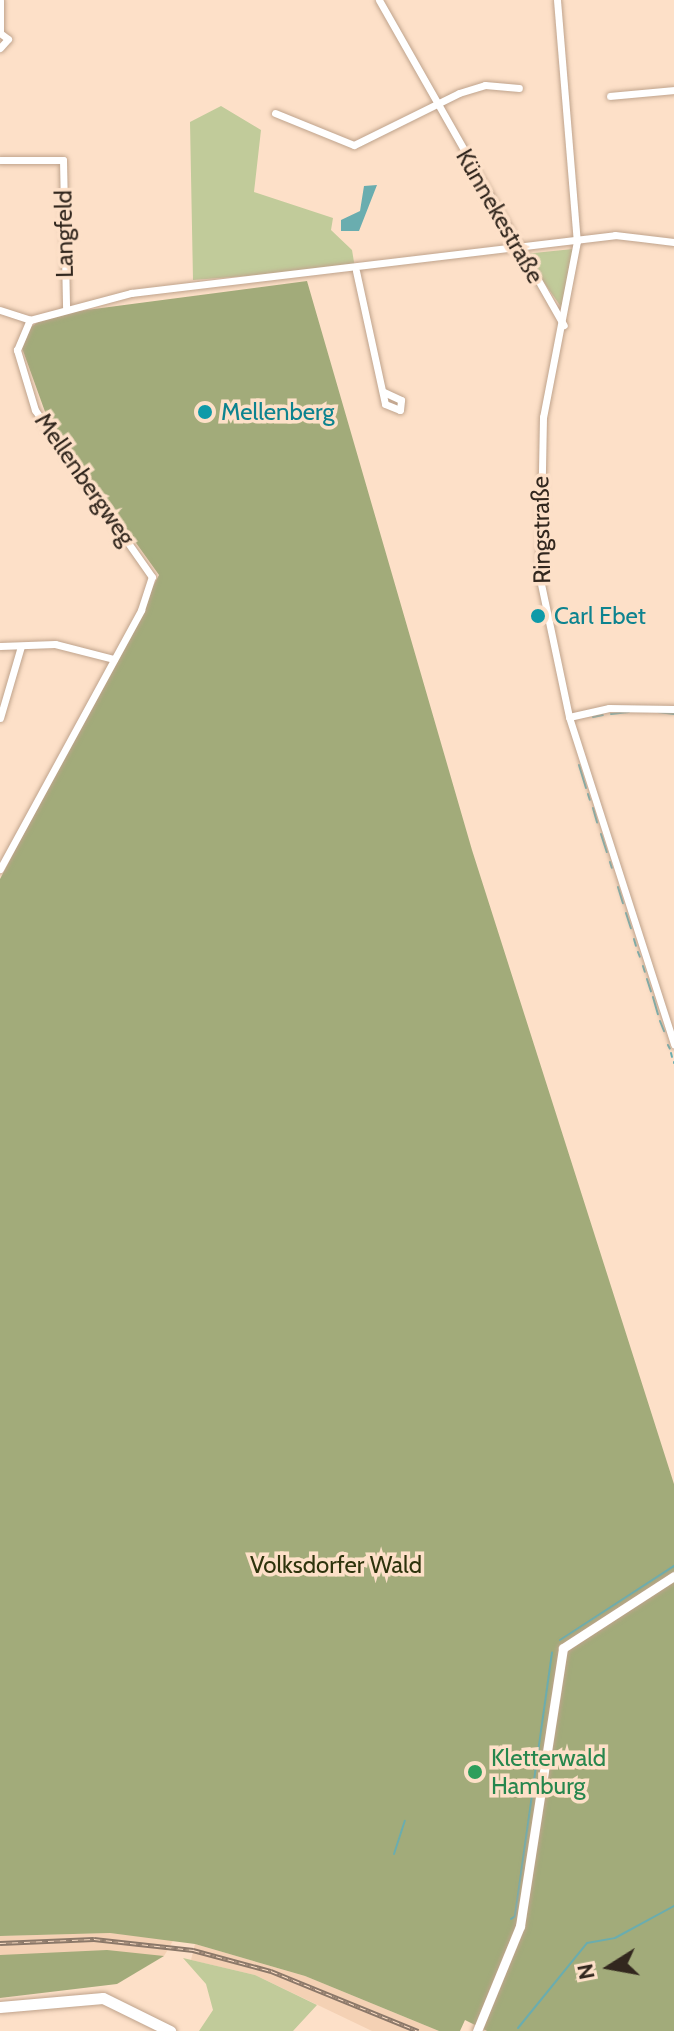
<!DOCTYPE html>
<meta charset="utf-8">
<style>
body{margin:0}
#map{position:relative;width:674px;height:2031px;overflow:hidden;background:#fde0c8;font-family:Cabin,sans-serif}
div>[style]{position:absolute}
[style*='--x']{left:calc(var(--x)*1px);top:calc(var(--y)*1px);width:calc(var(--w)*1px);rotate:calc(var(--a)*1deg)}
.built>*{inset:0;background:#f4d1b4}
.green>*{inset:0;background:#c1cb9a}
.forest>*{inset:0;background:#a2ab7a}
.water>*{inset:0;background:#6aadaf}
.stream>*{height:2px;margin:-1px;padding:0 1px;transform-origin:1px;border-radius:1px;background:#6aadaf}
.roads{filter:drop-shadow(0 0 2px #bfa38c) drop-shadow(0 0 2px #bfa38c)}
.minor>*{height:7px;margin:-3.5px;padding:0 3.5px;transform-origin:3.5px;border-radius:3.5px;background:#fff}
.tertiary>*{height:9px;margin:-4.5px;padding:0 4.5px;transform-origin:4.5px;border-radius:4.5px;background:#fff}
.secondary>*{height:11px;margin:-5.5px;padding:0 5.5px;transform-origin:5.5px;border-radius:5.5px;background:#fff}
.rail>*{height:5px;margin-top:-2.5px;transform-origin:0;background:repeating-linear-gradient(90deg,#fde0c8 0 6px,#8b7869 0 12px);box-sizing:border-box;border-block:2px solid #8b7869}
.dots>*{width:22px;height:22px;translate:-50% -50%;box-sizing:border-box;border:4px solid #fde0c8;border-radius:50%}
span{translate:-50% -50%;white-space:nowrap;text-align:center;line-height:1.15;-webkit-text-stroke:7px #fde0c8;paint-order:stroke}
.street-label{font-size:24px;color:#32271e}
.culture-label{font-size:24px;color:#0d838f}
.left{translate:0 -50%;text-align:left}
.park-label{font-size:24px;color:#2d330c}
.leisure-label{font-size:24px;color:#27864d}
.north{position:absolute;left:570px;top:1927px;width:80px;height:80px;-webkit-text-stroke:6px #fde0c8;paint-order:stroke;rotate:259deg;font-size:22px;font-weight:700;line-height:32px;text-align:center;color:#32271e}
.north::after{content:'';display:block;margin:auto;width:28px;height:36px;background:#32271e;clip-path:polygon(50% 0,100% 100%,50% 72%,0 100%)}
</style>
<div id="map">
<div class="built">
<div style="clip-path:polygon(110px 1933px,174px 1939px,164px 1956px,0 1955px,0 1936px)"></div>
<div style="clip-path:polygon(195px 1944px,305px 1976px,439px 2031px,372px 2031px,255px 1975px,191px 1960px)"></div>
</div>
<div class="green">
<div style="clip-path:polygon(221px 106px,261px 130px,254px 192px,333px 218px,331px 230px,352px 250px,355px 268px,193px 280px,190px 122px)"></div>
<div style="clip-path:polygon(573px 249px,564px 311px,524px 254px)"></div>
<div style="clip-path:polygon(183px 1958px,255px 1975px,317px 2005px,293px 2031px,199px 2031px,213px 2010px,206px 1984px)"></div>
</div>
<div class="forest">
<div style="clip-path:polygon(307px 281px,472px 850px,674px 1484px,674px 2031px,487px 2031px,465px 2020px,460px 2031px,439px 2031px,305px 1976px,195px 1944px,110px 1933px,0 1936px,0 879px,159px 575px,48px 420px,22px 348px,31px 327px,48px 315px)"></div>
<div style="clip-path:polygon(107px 1950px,164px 1956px,117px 1984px,0 1998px,0 1955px)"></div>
</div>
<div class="water">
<div style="clip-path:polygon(377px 185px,359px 231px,341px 231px,341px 220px,360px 211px,364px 186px)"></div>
</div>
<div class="stream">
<div style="--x:658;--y:712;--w:16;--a:7"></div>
<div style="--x:611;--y:714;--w:18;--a:-6"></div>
<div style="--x:593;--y:717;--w:10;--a:-11"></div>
<div style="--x:579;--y:765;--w:24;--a:73"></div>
<div style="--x:588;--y:794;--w:6;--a:72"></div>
<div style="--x:593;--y:808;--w:15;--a:74"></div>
<div style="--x:601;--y:834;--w:19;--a:72"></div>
<div style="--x:610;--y:862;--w:6;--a:72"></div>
<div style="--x:618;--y:887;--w:17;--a:73"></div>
<div style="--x:626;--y:913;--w:16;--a:72"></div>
<div style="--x:634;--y:939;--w:7;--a:74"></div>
<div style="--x:638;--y:952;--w:5;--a:68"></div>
<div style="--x:643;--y:966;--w:6;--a:72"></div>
<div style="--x:647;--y:979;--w:13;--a:72"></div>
<div style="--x:653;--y:997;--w:18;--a:74"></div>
<div style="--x:660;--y:1021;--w:11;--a:68"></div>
<div style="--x:668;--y:1045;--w:4;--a:63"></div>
<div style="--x:671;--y:1053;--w:4;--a:76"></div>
<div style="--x:674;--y:1062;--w:1;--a:90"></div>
<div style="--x:560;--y:1640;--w:136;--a:-33"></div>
<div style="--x:394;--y:1854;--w:35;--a:-72"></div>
<div style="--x:515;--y:1916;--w:266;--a:-82"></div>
<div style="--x:511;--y:1919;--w:4;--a:-34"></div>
<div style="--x:518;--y:2028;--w:109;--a:-50.9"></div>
<div style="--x:587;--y:1943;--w:28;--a:-10"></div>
<div style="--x:615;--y:1938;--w:67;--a:-28.5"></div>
</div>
<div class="roads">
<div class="minor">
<div style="--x:0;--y:0;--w:33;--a:90"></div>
<div style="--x:379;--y:0;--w:374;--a:60.4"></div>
<div style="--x:557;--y:0;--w:242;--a:85.3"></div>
<div style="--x:577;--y:241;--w:179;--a:100.9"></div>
<div style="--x:543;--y:417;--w:162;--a:91.1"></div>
<div style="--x:540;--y:579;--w:141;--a:78.1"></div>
<div style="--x:569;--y:717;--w:344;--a:72.2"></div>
<div style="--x:0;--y:33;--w:10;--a:37"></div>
<div style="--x:8;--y:39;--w:12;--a:132"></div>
<div style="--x:610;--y:96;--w:64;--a:-5.4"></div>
<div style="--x:275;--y:113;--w:85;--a:22.1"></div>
<div style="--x:354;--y:145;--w:117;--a:-26.3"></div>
<div style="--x:459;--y:93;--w:27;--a:-17"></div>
<div style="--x:485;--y:85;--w:34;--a:5"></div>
<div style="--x:0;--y:160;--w:63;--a:0"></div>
<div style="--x:63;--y:160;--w:149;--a:88.8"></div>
<div style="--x:356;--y:271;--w:136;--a:77.7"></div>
<div style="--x:385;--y:404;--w:16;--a:22"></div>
<div style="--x:400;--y:410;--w:10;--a:-84"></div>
<div style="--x:401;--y:400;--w:19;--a:-155"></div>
<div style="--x:0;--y:310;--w:32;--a:18"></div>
<div style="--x:0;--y:646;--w:55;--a:-2.1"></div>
<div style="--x:55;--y:644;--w:61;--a:14.3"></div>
<div style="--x:569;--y:717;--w:41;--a:-12.7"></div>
<div style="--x:609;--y:708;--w:65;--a:0.9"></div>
<div style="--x:0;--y:718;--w:75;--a:-73.7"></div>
<div style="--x:0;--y:869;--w:295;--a:-61.4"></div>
<div style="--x:141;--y:610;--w:35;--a:-72"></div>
<div style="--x:152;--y:577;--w:204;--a:-125"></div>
<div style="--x:35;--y:410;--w:63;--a:-106.7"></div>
<div style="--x:17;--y:350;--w:33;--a:-67"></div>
<div style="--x:30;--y:320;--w:105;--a:-15"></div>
<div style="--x:131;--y:293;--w:487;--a:-6.8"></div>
<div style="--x:615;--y:235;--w:59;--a:6.8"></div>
</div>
<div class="tertiary">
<div style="--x:477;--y:2031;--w:113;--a:-67.7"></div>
<div style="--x:520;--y:1926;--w:281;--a:-81.2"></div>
<div style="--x:563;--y:1648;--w:132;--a:-33"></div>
</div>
<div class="secondary">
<div style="--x:0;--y:2007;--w:103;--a:-5"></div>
<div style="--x:103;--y:1998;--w:75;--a:26.2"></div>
</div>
</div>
<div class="rail">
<div style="--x:0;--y:1943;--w:94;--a:-2.4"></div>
<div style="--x:94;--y:1939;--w:100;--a:6.3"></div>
<div style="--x:193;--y:1950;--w:81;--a:15.1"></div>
<div style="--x:271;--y:1971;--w:159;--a:22.2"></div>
</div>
<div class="dots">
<div style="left:205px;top:412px;background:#0f9aa8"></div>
<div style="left:538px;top:616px;background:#0f9aa8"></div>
<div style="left:475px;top:1772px;background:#2e9e5b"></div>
</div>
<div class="street-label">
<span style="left:500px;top:216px;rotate:60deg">Künnekestraße</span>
<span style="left:64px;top:234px;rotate:-91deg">Langfeld</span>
<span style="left:85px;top:479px;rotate:55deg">Mellenbergweg</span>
<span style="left:541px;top:530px;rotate:-91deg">Ringstraße</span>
</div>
<div class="culture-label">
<span class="left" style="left:221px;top:412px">Mellenberg</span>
<span class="left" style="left:554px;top:616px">Carl Ebet</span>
</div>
<div class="park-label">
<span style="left:336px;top:1565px">Volksdorfer Wald</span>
</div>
<div class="leisure-label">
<span class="left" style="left:491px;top:1772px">Kletterwald<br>Hamburg</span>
</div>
<div class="north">N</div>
</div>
